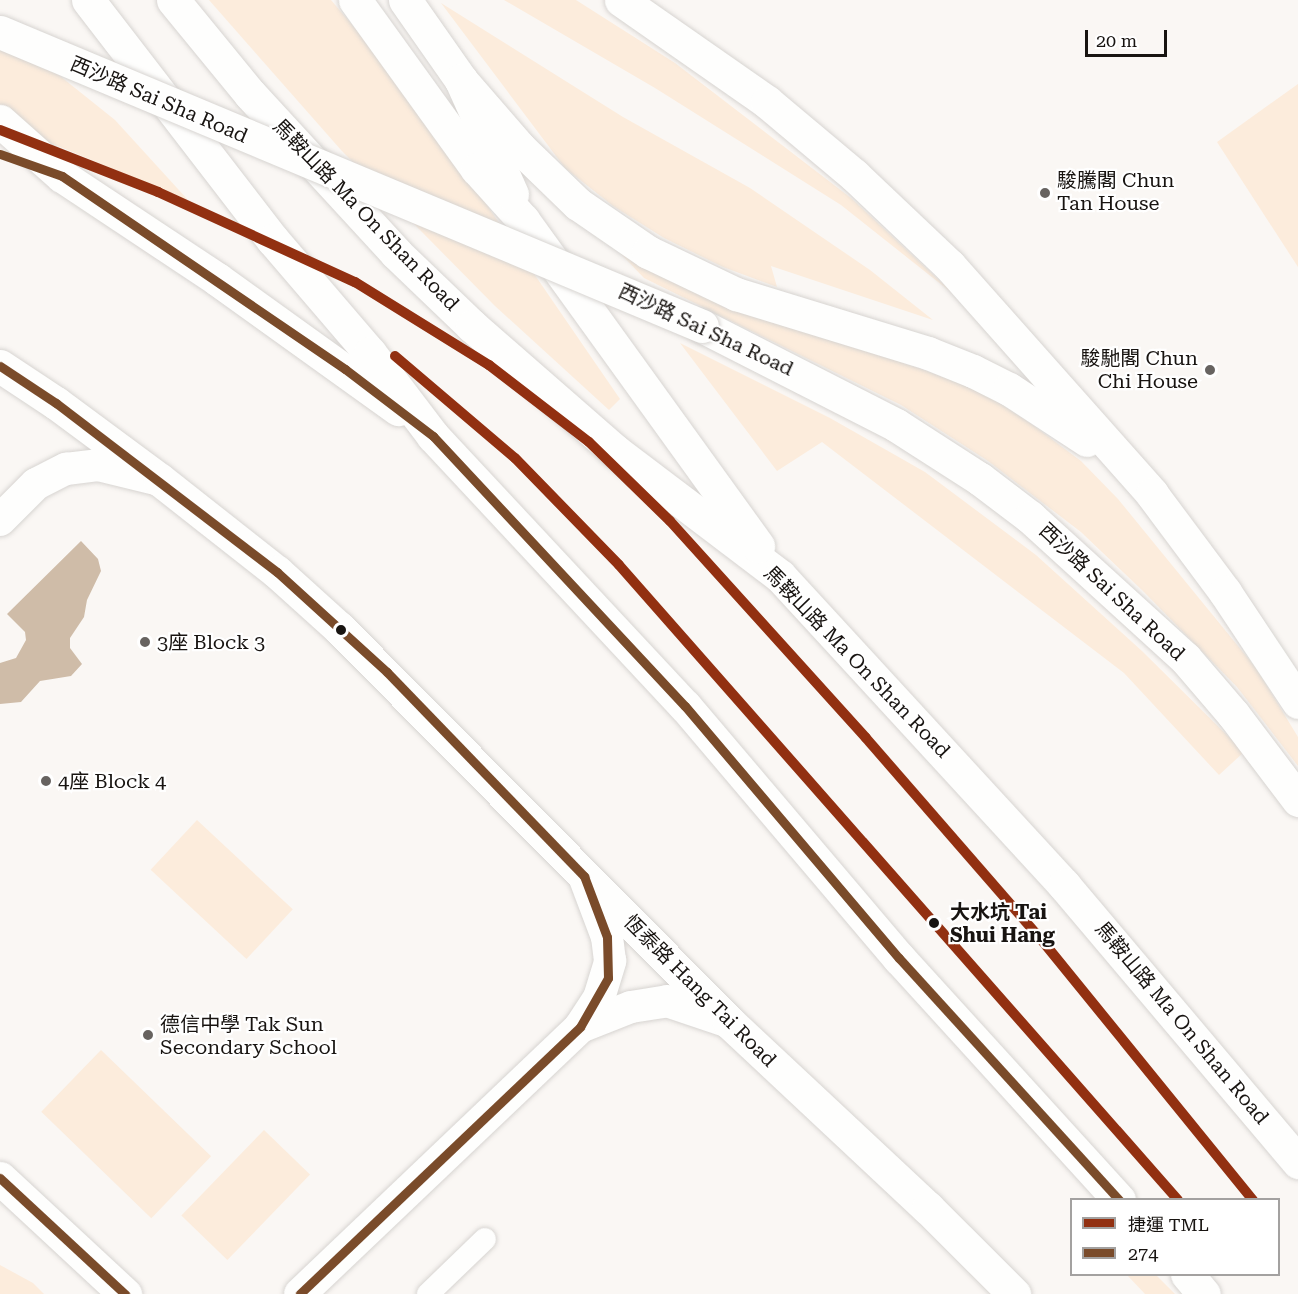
<!DOCTYPE html>
<meta charset="utf-8">
<style>
body{margin:0}
#map{position:relative;width:1298px;height:1294px;overflow:hidden;background:#faf7f4;font-family:"Roboto Serif","Noto Sans TC",serif}
div>[style]{position:absolute}
[style*='--x']{left:calc(var(--x)*1px);top:calc(var(--y)*1px);width:calc(var(--w)*1px);rotate:calc(var(--a)*1deg)}
.green>*{inset:0;background:#fcecdc;transform-origin:0 0}
.water>*{inset:0;background:#cfbca8}
.roads{filter:drop-shadow(0 0 2px #d7d4d1) drop-shadow(0 0 2px #d7d4d1)}
.pedestrian>*{height:22px;margin:-11px;padding:0 11px;transform-origin:11px;border-radius:11px;background:#fefefd}
.minor>*{height:32px;margin:-16px;padding:0 16px;transform-origin:16px;border-radius:16px;background:#fefefd}
.tertiary>*{height:33px;margin:-16.5px;padding:0 16.5px;transform-origin:16.5px;border-radius:16.5px;background:#fefefd}
.secondary>*{height:33px;margin:-16.5px;padding:0 16.5px;transform-origin:16.5px;border-radius:16.5px;background:#fefefd}
.primary>*{height:33px;margin:-16.5px;padding:0 16.5px;transform-origin:16.5px;border-radius:16.5px;background:#fefefd}
.motorway>*{height:33px;margin:-16.5px;padding:0 16.5px;transform-origin:16.5px;border-radius:16.5px;background:#fefefd}
.bridges{filter:drop-shadow(0 0 2px #d7d4d1) drop-shadow(0 0 2px #d7d4d1)}
.secondary-bridge>*{height:33px;margin:-16.5px;padding:0 16.5px;transform-origin:16.5px;border-radius:16.5px;background:#fefefd}
.bus-1>*{height:9px;margin:-4.5px;padding:0 4.5px;transform-origin:4.5px;border-radius:4.5px;background:#7a4b2a}
.metro-1>*{height:10px;margin:-5px;padding:0 5px;transform-origin:5px;border-radius:5px;background:#923011}
.dots>*{width:16px;height:16px;translate:-50% -50%;box-sizing:border-box;border:3px solid #fff;border-radius:50%}
span{translate:-50% -50%;white-space:nowrap;text-align:center;line-height:1.15;-webkit-text-stroke:4.5px #fff;paint-order:stroke}
.street-label{font-size:20px;color:#181411}
.poi-label{font-size:20px;color:#181411}
.left{translate:0 -50%;text-align:left}
.right{translate:-100% -50%;text-align:right}
.stop-label{font-size:20px;color:#181411;font-weight:700}
.legend{position:absolute;left:1070px;top:1198px;width:210px;height:78px;box-sizing:border-box;background:#fff;border:2px solid #a3a1a0;margin:0;padding:8px 10px;list-style:none;font-size:18px;color:#181411}
.legend li{display:flex;align-items:center;gap:12px;height:30px}
.legend b{width:30px;border:2px solid #a3a1a0}
.scale{position:absolute;left:1085px;top:30px;width:82px;height:27px;box-sizing:border-box;border:3px solid #181411;border-top:0;padding-left:8px;font-size:18px;line-height:21px;white-space:nowrap;color:#181411;-webkit-text-stroke:4px #fff;paint-order:stroke}
</style>
<div id="map">
<div class="green">
<div style="clip-path:polygon(209px 0,331px 0,388px 67px,462px 169px,620px 399px,609px 410px,495px 306px,341px 150px)"></div>
<div style="clip-path:polygon(504px 0,576px 0,675px 63px,851px 198px,957px 297px,841px 205px,655px 88px)"></div>
<div style="clip-path:polygon(441px 3px,623px 117px,750px 188px,870px 270px,933px 320px,771px 266px,777px 287px,723px 267px,664px 238px,613px 206px,565px 168px)"></div>
<div style="clip-path:polygon(0 28px,115px 120px,188px 200px,0 122px)"></div>
<div style="clip-path:polygon(1298px 84px,1298px 267px,1217px 142px)"></div>
<div style="clip-path:polygon(621px 254px,670px 280px,977px 389px,1030px 423px,1081px 461px,1118px 499px,1256px 668px,1298px 737px,1298px 766px,1237px 687px,1144px 592px,1081px 532px,988px 461px,901px 405px,644px 278px)"></div>
<div style="clip-path:polygon(680px 343px,830px 418px,925px 472px,1036px 555px,1142px 651px,1244px 752px,1219px 775px,1124px 673px,822px 442px,777px 471px)"></div>
<div style="left:197px;top:820px;width:131px;height:68px;rotate:43deg"></div>
<div style="left:101px;top:1050px;width:153px;height:86px;rotate:44deg"></div>
<div style="left:264px;top:1130px;width:64px;height:119px;rotate:44deg"></div>
<div style="clip-path:polygon(0 1265px,33px 1283px,44px 1294px,0 1294px)"></div>
<div style="clip-path:polygon(1127px 1275px,1156px 1275px,1175px 1294px,1145px 1294px)"></div>
</div>
<div class="water">
<div style="clip-path:polygon(81px 541px,98px 559px,101px 571px,87px 600px,84px 617px,70px 638px,70px 648px,82px 664px,71px 676px,40px 681px,21px 702px,0 704px,0 663px,16px 658px,26px 640px,25px 632px,7px 614px)"></div>
</div>
<div class="roads">
<div class="pedestrian">
<div style="--x:428;--y:1294;--w:79;--a:-44"></div>
</div>
<div class="minor">
<div style="--x:0;--y:520;--w:51;--a:-45"></div>
<div style="--x:36;--y:484;--w:34;--a:-27"></div>
<div style="--x:66;--y:469;--w:32;--a:-7"></div>
<div style="--x:98;--y:465;--w:60;--a:13.6"></div>
<div style="--x:580;--y:1027;--w:55;--a:-21.4"></div>
<div style="--x:631;--y:1007;--w:36;--a:-9"></div>
<div style="--x:667;--y:1001;--w:65;--a:18.7"></div>
<div style="--x:300;--y:1294;--w:387;--a:-43.6"></div>
<div style="--x:580;--y:1027;--w:35;--a:-57"></div>
<div style="--x:599;--y:998;--w:39;--a:-73"></div>
<div style="--x:610;--y:961;--w:24;--a:-97"></div>
<div style="--x:607;--y:937;--w:65;--a:-110.7"></div>
</div>
<div class="tertiary">
<div style="--x:0;--y:366;--w:67;--a:33.5"></div>
<div style="--x:56;--y:403;--w:129;--a:36.5"></div>
<div style="--x:160;--y:480;--w:149;--a:38.2"></div>
<div style="--x:277;--y:572;--w:84;--a:42.1"></div>
<div style="--x:339;--y:628;--w:554;--a:45.29"></div>
<div style="--x:729;--y:1022;--w:272;--a:43.1"></div>
<div style="--x:928;--y:1208;--w:122;--a:45"></div>
<div style="--x:0;--y:1178;--w:171;--a:42.9"></div>
</div>
<div class="secondary">
<div style="--x:405;--y:0;--w:98;--a:55"></div>
<div style="--x:461;--y:80;--w:90;--a:49.1"></div>
<div style="--x:520;--y:148;--w:81;--a:44"></div>
<div style="--x:578;--y:204;--w:85;--a:34.4"></div>
<div style="--x:648;--y:252;--w:98;--a:25.5"></div>
<div style="--x:736;--y:294;--w:201;--a:17.1"></div>
<div style="--x:928;--y:353;--w:48;--a:21.8"></div>
<div style="--x:973;--y:371;--w:40;--a:26.6"></div>
<div style="--x:1009;--y:389;--w:93;--a:33.2"></div>
<div style="--x:621;--y:0;--w:178;--a:34.9"></div>
<div style="--x:767;--y:102;--w:114;--a:40"></div>
<div style="--x:854;--y:175;--w:131;--a:43.5"></div>
<div style="--x:949;--y:265;--w:306;--a:48.4"></div>
<div style="--x:1152;--y:494;--w:122;--a:53.3"></div>
<div style="--x:1225;--y:592;--w:132;--a:56.4"></div>
<div style="--x:702;--y:326;--w:218;--a:27"></div>
<div style="--x:896;--y:425;--w:100;--a:32.7"></div>
<div style="--x:980;--y:479;--w:63;--a:37.2"></div>
<div style="--x:1030;--y:517;--w:210;--a:42.3"></div>
<div style="--x:1185;--y:658;--w:74;--a:49.4"></div>
<div style="--x:1233;--y:714;--w:108;--a:52.9"></div>
</div>
<div class="primary">
<div style="--x:88;--y:0;--w:303;--a:52.4"></div>
<div style="--x:273;--y:240;--w:149;--a:49.4"></div>
<div style="--x:370;--y:353;--w:104;--a:52.8"></div>
<div style="--x:433;--y:436;--w:369;--a:47"></div>
<div style="--x:685;--y:706;--w:331;--a:49.7"></div>
<div style="--x:899;--y:958;--w:327;--a:47.7"></div>
<div style="--x:0;--y:121;--w:83;--a:41.6"></div>
<div style="--x:62;--y:176;--w:186;--a:33.6"></div>
<div style="--x:217;--y:279;--w:223;--a:35.7"></div>
<div style="--x:1187;--y:1274;--w:26;--a:50"></div>
</div>
<div class="motorway">
<div style="--x:173;--y:0;--w:122;--a:50.7"></div>
<div style="--x:250;--y:94;--w:216;--a:47.4"></div>
<div style="--x:396;--y:253;--w:105;--a:43.8"></div>
<div style="--x:472;--y:326;--w:189;--a:41.1"></div>
<div style="--x:614;--y:450;--w:208;--a:37.2"></div>
<div style="--x:780;--y:576;--w:420;--a:47.4"></div>
<div style="--x:1064;--y:885;--w:363;--a:49.8"></div>
<div style="--x:355;--y:0;--w:208;--a:54.2"></div>
<div style="--x:477;--y:169;--w:69;--a:48"></div>
<div style="--x:523;--y:220;--w:402;--a:54.2"></div>
<div style="--x:461;--y:80;--w:125;--a:65.9"></div>
</div>
</div>
<div class="bridges">
<div class="secondary-bridge">
<div style="--x:0;--y:32;--w:761;--a:22.72"></div>
</div>
</div>
<div class="bus-1">
<div style="--x:0;--y:154;--w:66;--a:19.5"></div>
<div style="--x:62;--y:176;--w:343;--a:34.3"></div>
<div style="--x:345;--y:369;--w:111;--a:37.3"></div>
<div style="--x:433;--y:436;--w:369;--a:47"></div>
<div style="--x:685;--y:706;--w:331;--a:49.7"></div>
<div style="--x:899;--y:958;--w:327;--a:47.7"></div>
<div style="--x:0;--y:366;--w:67;--a:33.5"></div>
<div style="--x:56;--y:403;--w:278;--a:37.4"></div>
<div style="--x:277;--y:572;--w:149;--a:42.3"></div>
<div style="--x:387;--y:672;--w:284;--a:46"></div>
<div style="--x:584;--y:876;--w:65;--a:69.3"></div>
<div style="--x:607;--y:937;--w:41;--a:88.6"></div>
<div style="--x:608;--y:978;--w:56;--a:119.7"></div>
<div style="--x:580;--y:1027;--w:387;--a:136.4"></div>
<div style="--x:0;--y:1178;--w:171;--a:42.9"></div>
</div>
<div class="metro-1">
<div style="--x:0;--y:130;--w:170;--a:21.4"></div>
<div style="--x:158;--y:192;--w:217;--a:24.6"></div>
<div style="--x:355;--y:282;--w:158;--a:31.8"></div>
<div style="--x:489;--y:365;--w:126;--a:37.6"></div>
<div style="--x:589;--y:442;--w:113;--a:44.3"></div>
<div style="--x:670;--y:521;--w:292;--a:47.9"></div>
<div style="--x:866;--y:738;--w:265;--a:49"></div>
<div style="--x:1040;--y:938;--w:338;--a:50.9"></div>
<div style="--x:395;--y:356;--w:157;--a:40.4"></div>
<div style="--x:515;--y:458;--w:149;--a:45.8"></div>
<div style="--x:619;--y:565;--w:846;--a:48.64"></div>
</div>
<div class="dots">
<div style="left:1045px;top:193px;background:#676360"></div>
<div style="left:1210px;top:370px;background:#676360"></div>
<div style="left:341px;top:630px;background:#181411"></div>
<div style="left:145px;top:642px;background:#676360"></div>
<div style="left:46px;top:781px;background:#676360"></div>
<div style="left:934px;top:923px;background:#181411"></div>
<div style="left:148px;top:1035px;background:#676360"></div>
</div>
<div class="street-label">
<span style="left:159px;top:100px;rotate:23deg">西沙路 Sai Sha Road</span>
<span style="left:366px;top:215px;rotate:46deg">馬鞍山路 Ma On Shan Road</span>
<span style="left:706px;top:330px;rotate:25deg">西沙路 Sai Sha Road</span>
<span style="left:1112px;top:592px;rotate:43deg">西沙路 Sai Sha Road</span>
<span style="left:857px;top:662px;rotate:46deg">馬鞍山路 Ma On Shan Road</span>
<span style="left:700px;top:991px;rotate:45deg">恆泰路 Hang Tai Road</span>
<span style="left:1182px;top:1023px;rotate:50deg">馬鞍山路 Ma On Shan Road</span>
</div>
<div class="poi-label">
<span class="left" style="left:1057px;top:192px">駿騰閣 Chun<br>Tan House</span>
<span class="right" style="left:1198px;top:370px">駿馳閣 Chun<br>Chi House</span>
<span class="left" style="left:157px;top:642px">3座 Block 3</span>
<span class="left" style="left:58px;top:781px">4座 Block 4</span>
<span class="left" style="left:160px;top:1036px">德信中學 Tak Sun<br>Secondary School</span>
</div>
<div class="stop-label">
<span class="left" style="left:950px;top:924px">大水坑 Tai<br>Shui Hang</span>
</div>
<ul class="legend">
<li><b style="height:8px;background:#923011"></b>捷運 TML</li>
<li><b style="height:8px;background:#7a4b2a"></b>274</li>
</ul>
<div class="scale">20 m</div>
</div>
